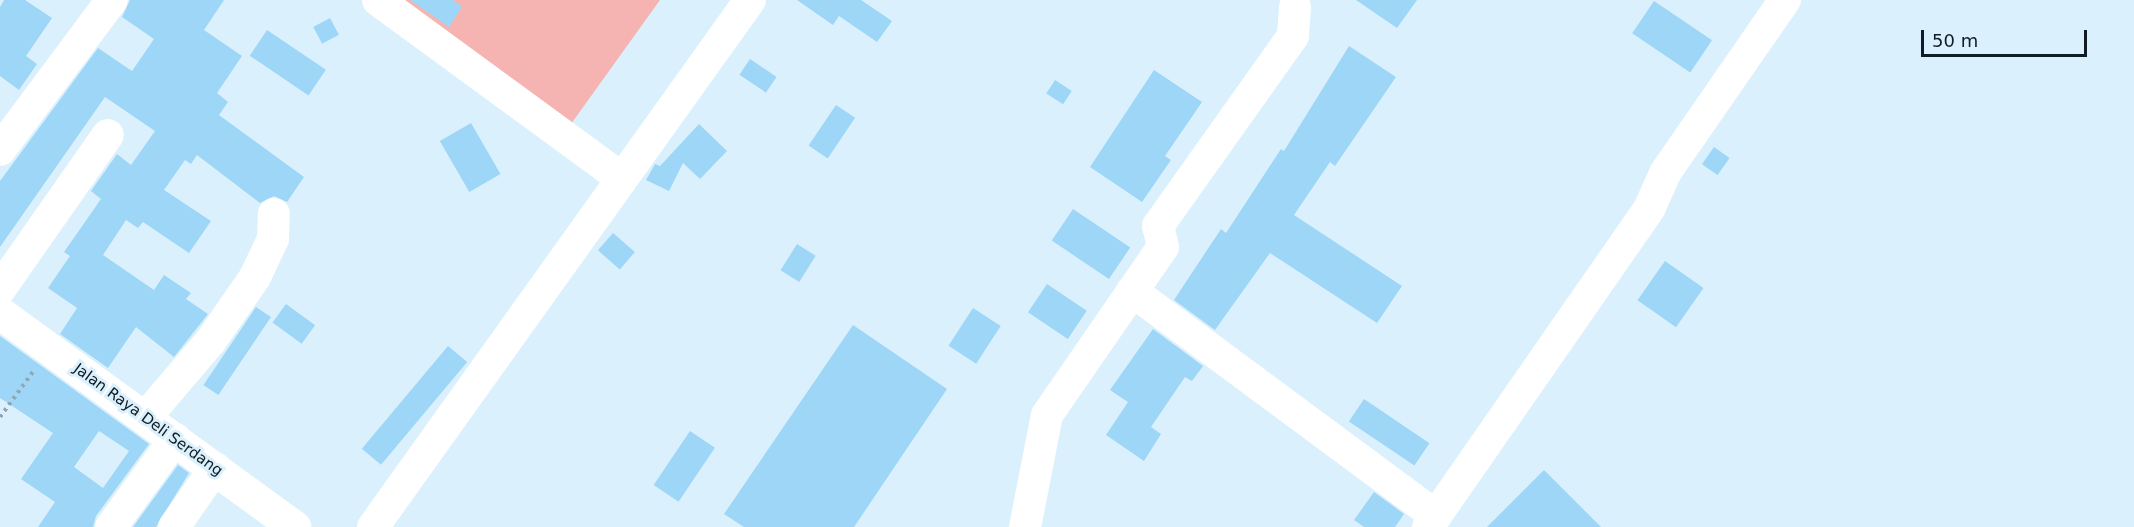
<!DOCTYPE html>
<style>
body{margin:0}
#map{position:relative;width:2134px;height:527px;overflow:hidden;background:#dbf0fd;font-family:"DejaVu Sans",sans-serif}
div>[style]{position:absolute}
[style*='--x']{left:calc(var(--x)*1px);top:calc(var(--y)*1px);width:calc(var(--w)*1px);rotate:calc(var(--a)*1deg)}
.green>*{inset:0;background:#f5b4b1}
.building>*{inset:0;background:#9dd6f6;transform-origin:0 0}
.path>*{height:4px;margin-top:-2px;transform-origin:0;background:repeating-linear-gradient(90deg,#93a5b0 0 3px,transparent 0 7.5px)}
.minor>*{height:32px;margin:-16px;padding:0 16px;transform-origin:16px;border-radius:16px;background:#fff}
.major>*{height:33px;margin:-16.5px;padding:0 16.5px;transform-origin:16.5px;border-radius:16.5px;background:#fff}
span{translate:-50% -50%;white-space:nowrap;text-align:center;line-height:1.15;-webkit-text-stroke:6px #dbf0fd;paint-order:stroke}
.street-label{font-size:15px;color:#101d24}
.scale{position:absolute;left:1921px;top:30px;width:166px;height:27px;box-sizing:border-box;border:3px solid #101d24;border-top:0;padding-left:8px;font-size:18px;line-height:21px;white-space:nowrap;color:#101d24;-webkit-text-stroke:4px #dbf0fd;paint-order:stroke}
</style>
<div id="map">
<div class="green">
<div style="clip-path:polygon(399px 0,660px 0,571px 124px)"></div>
</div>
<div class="building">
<div style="clip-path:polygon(4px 0,25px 0,52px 18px,26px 56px,37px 64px,19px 90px,0 76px,0 7px)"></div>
<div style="clip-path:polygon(130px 0,224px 0,204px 30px,242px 56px,217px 93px,228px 102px,219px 115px,304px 177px,287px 202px,274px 196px,260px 203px,197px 155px,191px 164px,185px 160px,164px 190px,211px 221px,189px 253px,143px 222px,138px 228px,126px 220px,103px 255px,154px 290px,164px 275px,191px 293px,186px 299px,208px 314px,174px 357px,136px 327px,108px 368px,60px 334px,77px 308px,48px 288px,70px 256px,64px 252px,101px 199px,91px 191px,117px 154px,131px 165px,155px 131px,105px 97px,0 247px,0 181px,98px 48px,132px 71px,154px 39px,122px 17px)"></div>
<div style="clip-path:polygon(410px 0,453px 0,462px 7px,449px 27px)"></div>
<div style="clip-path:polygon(797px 0,861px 0,892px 21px,877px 42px,839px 16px,833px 25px)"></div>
<div style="clip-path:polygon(1356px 0,1417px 0,1397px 28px)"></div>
<div style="left:1654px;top:1px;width:70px;height:39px;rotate:34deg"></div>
<div style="left:330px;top:18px;width:19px;height:19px;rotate:62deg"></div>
<div style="left:267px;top:30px;width:71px;height:31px;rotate:34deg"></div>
<div style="clip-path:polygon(1349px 46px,1396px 77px,1335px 166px,1330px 162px,1294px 215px,1402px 286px,1377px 323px,1270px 253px,1215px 330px,1174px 300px,1221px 229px,1226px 233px,1281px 149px,1284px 151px)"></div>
<div style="left:750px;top:59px;width:32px;height:19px;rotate:34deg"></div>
<div style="clip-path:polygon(1154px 70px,1202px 102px,1165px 156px,1171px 160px,1142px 202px,1090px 167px)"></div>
<div style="left:1055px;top:80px;width:20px;height:16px;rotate:33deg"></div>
<div style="left:836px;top:105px;width:23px;height:49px;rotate:34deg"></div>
<div style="left:471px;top:123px;width:59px;height:36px;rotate:60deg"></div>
<div style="clip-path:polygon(699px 124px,727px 151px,700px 179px,683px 163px,669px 191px,646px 180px,655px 164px,660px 166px)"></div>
<div style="left:1714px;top:147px;width:19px;height:21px;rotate:35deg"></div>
<div style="left:1073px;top:209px;width:69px;height:38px;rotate:34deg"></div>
<div style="left:613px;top:233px;width:29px;height:23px;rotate:41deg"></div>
<div style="left:797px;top:244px;width:22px;height:31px;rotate:32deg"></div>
<div style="left:1665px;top:261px;width:47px;height:48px;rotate:35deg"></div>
<div style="left:1047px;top:284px;width:48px;height:34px;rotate:34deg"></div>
<div style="left:286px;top:304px;width:36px;height:23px;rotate:36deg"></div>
<div style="left:256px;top:307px;width:18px;height:94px;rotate:34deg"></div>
<div style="left:973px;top:308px;width:33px;height:45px;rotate:33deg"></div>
<div style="clip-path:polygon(853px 325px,947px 389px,854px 527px,744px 527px,724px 514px)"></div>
<div style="clip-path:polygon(1153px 329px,1203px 366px,1192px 381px,1185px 377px,1151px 427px,1161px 434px,1144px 461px,1106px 435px,1128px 402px,1110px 390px)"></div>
<div style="clip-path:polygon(evenodd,0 336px,149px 444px,96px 516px,93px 527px,38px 527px,55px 502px,21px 479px,53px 433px,0 398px,0 336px,99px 431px,129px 451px,103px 488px,74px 467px,99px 431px)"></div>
<div style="left:448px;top:346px;width:25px;height:134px;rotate:40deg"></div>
<div style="left:1364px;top:399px;width:79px;height:27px;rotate:34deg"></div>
<div style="left:690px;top:431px;width:30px;height:65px;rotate:34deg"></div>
<div style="clip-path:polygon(178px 465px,189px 473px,156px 527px,133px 527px)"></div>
<div style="clip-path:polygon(1544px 470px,1601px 527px,1487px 527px)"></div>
<div style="clip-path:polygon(1374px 492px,1404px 514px,1395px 527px,1364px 527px,1354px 520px)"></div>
</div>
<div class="path">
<div style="--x:0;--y:417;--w:59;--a:-53.9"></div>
</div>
<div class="minor">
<div style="--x:378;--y:0;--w:301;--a:36.2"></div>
<div style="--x:0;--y:150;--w:187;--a:-53.3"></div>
<div style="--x:0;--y:289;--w:188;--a:-55"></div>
<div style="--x:1132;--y:291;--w:378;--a:36.5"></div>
<div style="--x:145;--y:418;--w:100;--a:-49.5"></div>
<div style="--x:210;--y:342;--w:79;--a:-55.3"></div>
<div style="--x:255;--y:277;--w:42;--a:-64.7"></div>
<div style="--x:273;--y:239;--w:25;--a:-88"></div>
<div style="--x:111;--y:527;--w:109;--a:-54"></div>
<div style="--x:174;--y:527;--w:72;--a:-55.2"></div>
<div style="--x:373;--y:527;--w:648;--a:-54.42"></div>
<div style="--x:1025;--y:527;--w:114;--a:-78.9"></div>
<div style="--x:1047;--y:415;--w:204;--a:-55.4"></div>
<div style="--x:1163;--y:247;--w:22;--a:-103"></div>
<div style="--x:1158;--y:226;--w:233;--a:-54.6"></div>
<div style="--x:1293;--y:36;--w:29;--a:-86"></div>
<div style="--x:1428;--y:527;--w:389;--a:-55.2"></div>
<div style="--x:1650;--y:207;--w:37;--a:-66"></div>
<div style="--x:1665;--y:173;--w:211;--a:-55.3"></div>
</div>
<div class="major">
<div style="--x:0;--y:313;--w:364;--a:36"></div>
</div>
<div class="street-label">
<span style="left:148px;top:420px;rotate:36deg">Jalan Raya Deli Serdang</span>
</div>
<div class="scale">50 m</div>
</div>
